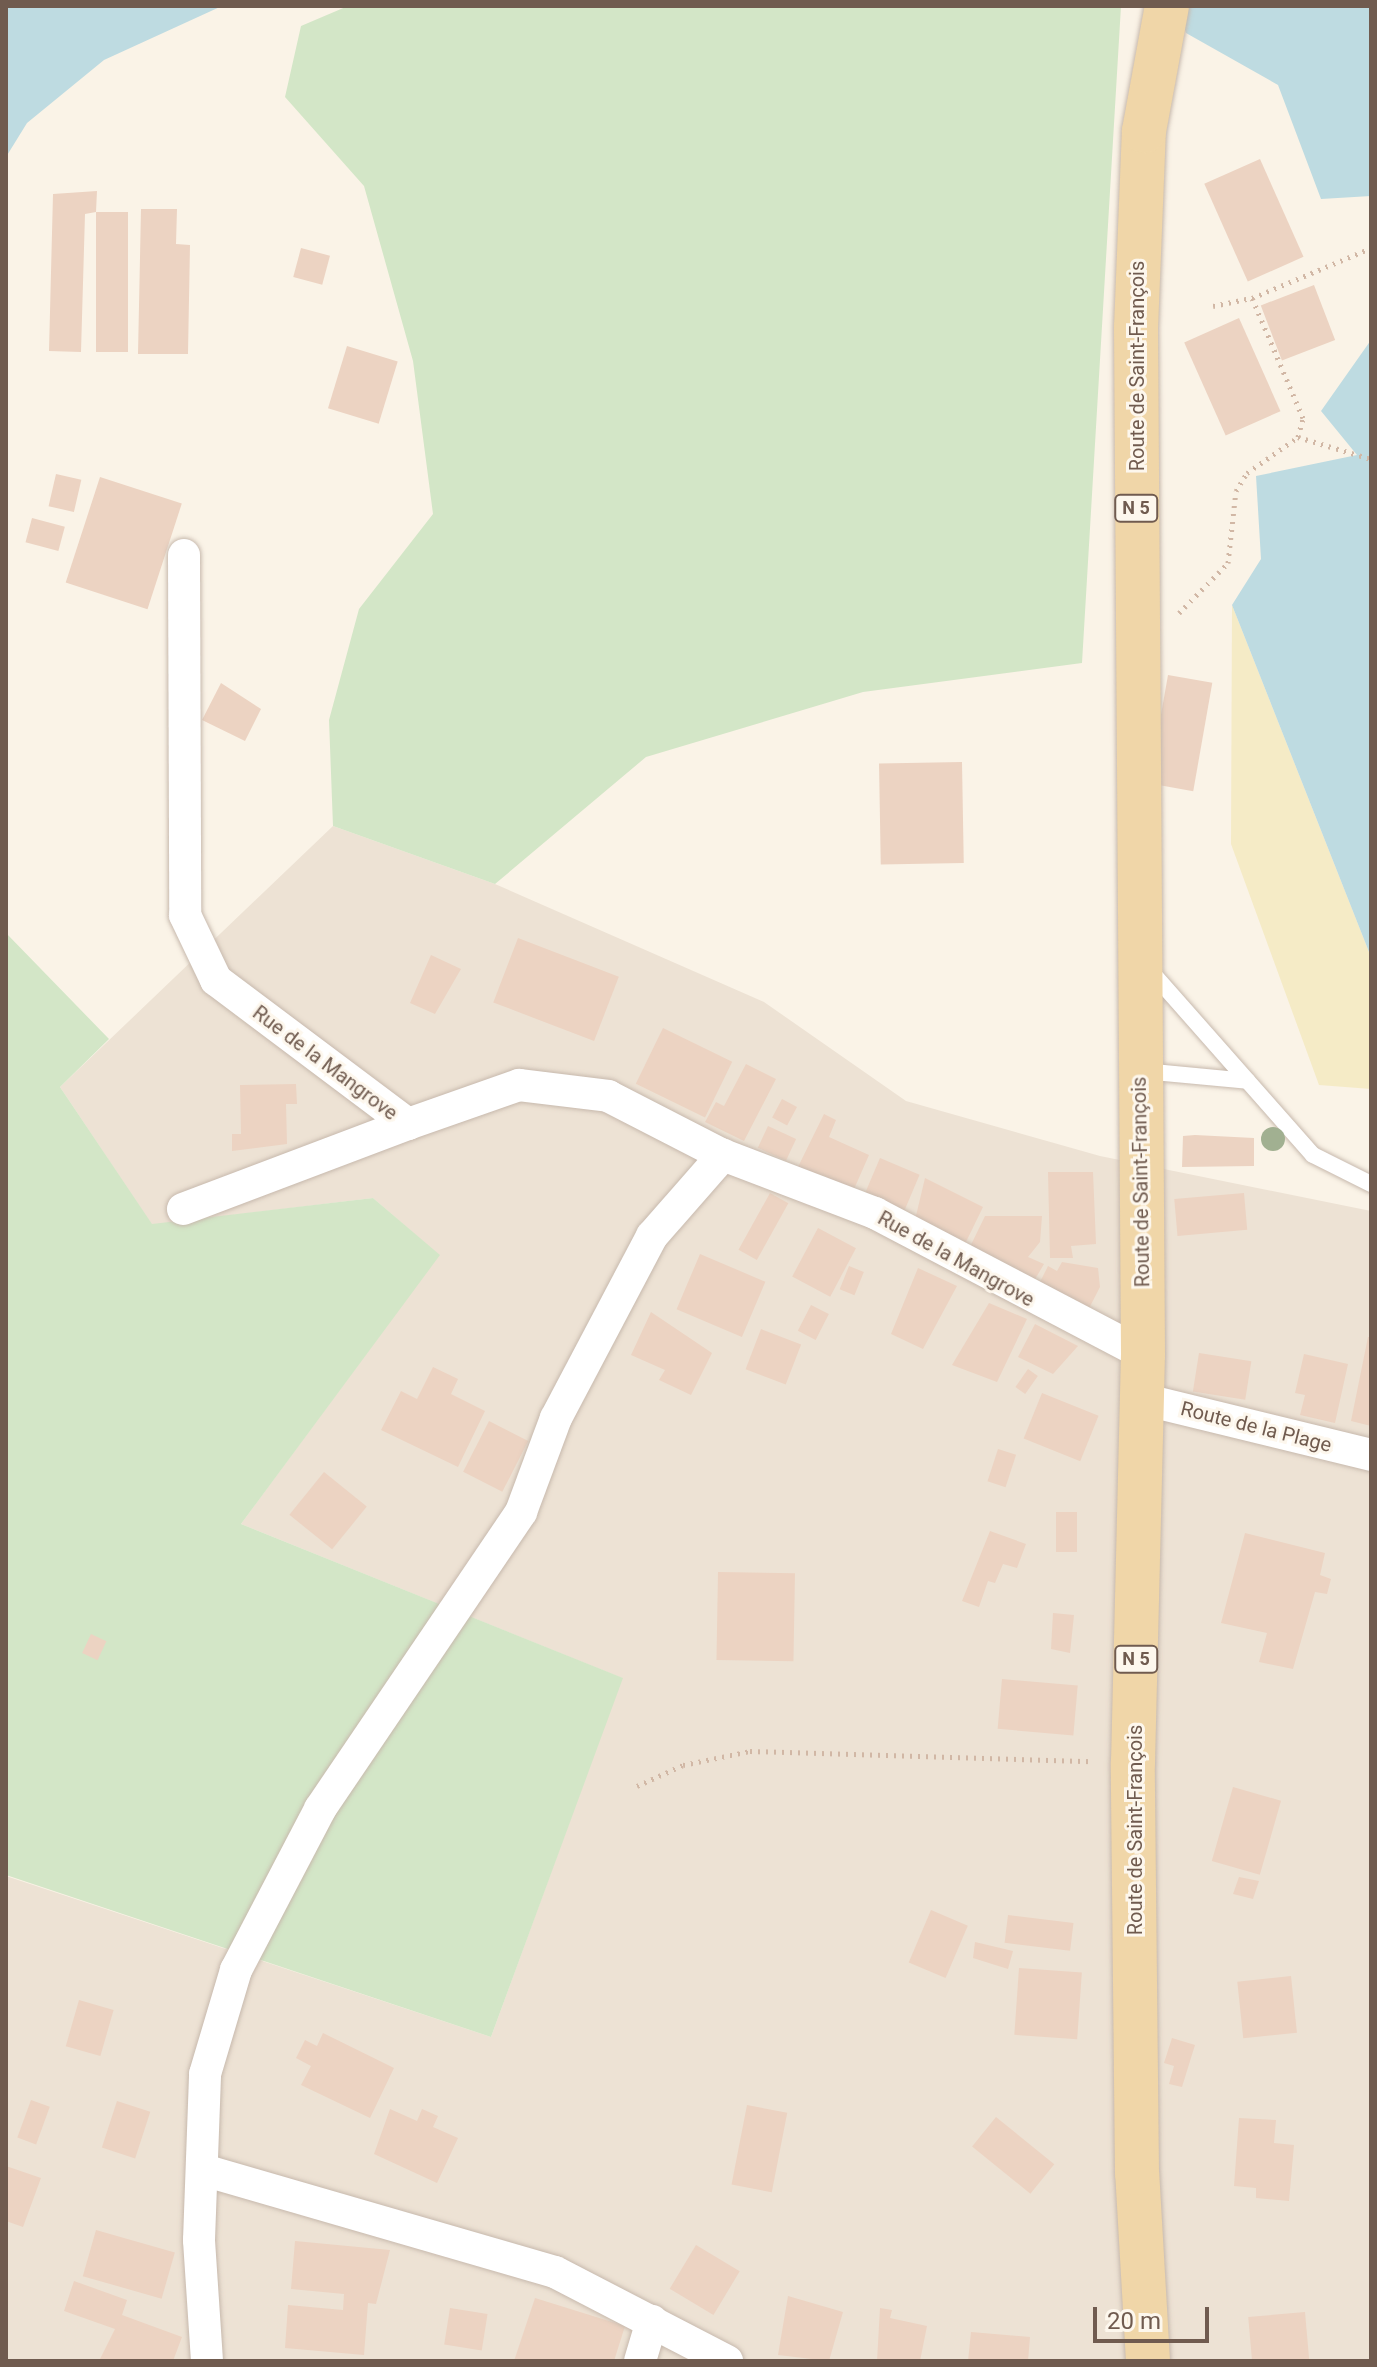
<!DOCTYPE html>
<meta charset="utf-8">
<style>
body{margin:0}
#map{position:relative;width:1377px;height:2367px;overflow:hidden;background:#faf3e7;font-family:Roboto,sans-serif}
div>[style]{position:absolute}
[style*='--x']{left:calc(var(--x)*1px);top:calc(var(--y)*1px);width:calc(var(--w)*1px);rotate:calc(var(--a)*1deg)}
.residential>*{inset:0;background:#ede2d4}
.green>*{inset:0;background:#d3e6c7}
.sand>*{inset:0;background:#f5ebc6}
.water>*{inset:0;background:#bedbe1}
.building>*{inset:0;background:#ecd3c2;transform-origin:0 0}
.path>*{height:5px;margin-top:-2.5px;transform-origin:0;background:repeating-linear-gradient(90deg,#d1b7a5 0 2px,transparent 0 8px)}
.roads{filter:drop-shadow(0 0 2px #c7b9ad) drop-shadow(0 0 2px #c7b9ad)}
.service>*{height:16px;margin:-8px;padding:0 8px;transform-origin:8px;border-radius:8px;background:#fff}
.minor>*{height:32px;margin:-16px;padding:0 16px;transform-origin:16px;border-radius:16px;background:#fff}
.primary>*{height:44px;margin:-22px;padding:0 22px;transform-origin:22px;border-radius:22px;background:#f0d6a8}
.trees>*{width:24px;height:24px;margin:-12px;border-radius:50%;background:#a1b091}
span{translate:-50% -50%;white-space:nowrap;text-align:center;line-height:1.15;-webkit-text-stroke:6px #fdf7ed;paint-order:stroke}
.shield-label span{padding:2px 6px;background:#fdf7ed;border:2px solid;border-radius:6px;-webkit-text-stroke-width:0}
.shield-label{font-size:18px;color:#705b4f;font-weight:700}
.street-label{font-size:20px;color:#705b4f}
.frame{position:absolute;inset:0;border:8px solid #705b4f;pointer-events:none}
.scale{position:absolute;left:1093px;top:2307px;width:116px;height:36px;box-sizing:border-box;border:4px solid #705b4f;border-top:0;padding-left:10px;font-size:24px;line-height:28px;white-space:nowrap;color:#705b4f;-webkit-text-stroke:6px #fdf7ed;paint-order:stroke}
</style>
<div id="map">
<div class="residential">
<div style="clip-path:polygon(333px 826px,495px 884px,764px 1002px,906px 1101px,1100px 1156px,1371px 1211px,1371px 2361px,6px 2361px,6px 1876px,491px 2037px,622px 1678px,241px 1524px,439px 1255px,373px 1198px,152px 1225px,60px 1087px)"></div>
</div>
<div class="green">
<div style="clip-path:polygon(348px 6px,1121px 6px,1082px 663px,863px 692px,646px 757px,495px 884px,333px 826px,329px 720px,359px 609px,433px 514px,413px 361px,364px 186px,285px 97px,301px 26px)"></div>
<div style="clip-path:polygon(6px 933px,109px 1039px,60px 1087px,152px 1224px,373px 1198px,440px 1255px,241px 1524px,623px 1678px,491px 2037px,6px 1875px)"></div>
</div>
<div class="sand">
<div style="clip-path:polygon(1232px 605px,1371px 957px,1371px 1089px,1319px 1085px,1231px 844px)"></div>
</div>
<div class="water">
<div style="clip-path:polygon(6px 6px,222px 6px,104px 60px,27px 123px,6px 157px)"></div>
<div style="clip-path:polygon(1178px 6px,1371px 6px,1371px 196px,1321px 199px,1278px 85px,1186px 33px)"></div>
<div style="clip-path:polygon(1371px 340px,1371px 957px,1232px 605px,1261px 559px,1256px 476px,1357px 455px,1321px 411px)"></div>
</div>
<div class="building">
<div style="left:1260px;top:159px;width:107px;height:61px;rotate:66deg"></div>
<div style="clip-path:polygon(97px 191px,96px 212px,85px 214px,81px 352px,49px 351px,53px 194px)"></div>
<div style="clip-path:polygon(141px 209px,177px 209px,176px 244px,190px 245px,188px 354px,138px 354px)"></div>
<div style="left:96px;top:212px;width:32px;height:140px"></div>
<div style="left:301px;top:248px;width:30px;height:30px;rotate:15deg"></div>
<div style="left:1314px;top:285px;width:59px;height:57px;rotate:69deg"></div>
<div style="left:1239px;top:318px;width:102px;height:60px;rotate:66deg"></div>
<div style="left:347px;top:346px;width:53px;height:65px;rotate:17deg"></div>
<div style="left:56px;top:474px;width:26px;height:33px;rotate:13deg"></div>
<div style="left:100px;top:477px;width:86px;height:111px;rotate:18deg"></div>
<div style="left:32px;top:518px;width:34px;height:25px;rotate:15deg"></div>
<div style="left:1168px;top:675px;width:45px;height:110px;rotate:10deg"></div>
<div style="clip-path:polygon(221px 683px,261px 709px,245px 741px,202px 720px)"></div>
<div style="left:962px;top:762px;width:101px;height:83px;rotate:89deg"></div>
<div style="left:518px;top:938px;width:108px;height:69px;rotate:21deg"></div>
<div style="clip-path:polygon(431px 955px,461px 969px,435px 1014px,410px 1003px)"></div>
<div style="left:663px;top:1028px;width:77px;height:62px;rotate:26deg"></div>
<div style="clip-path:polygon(746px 1064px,776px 1079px,744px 1141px,705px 1122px,716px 1102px,724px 1106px)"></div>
<div style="clip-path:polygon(296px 1084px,297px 1104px,286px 1104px,287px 1144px,232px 1151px,232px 1134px,241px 1134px,240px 1085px)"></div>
<div style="left:782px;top:1099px;width:17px;height:21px;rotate:28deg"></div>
<div style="clip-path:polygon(824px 1114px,836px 1120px,829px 1137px,869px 1155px,851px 1196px,796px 1171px)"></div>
<div style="left:768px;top:1126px;width:31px;height:24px;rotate:25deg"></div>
<div style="clip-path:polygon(1195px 1135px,1254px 1138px,1254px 1166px,1182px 1167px,1183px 1136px)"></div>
<div style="left:880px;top:1158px;width:43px;height:43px;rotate:23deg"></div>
<div style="clip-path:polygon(1048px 1172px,1093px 1172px,1096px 1244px,1071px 1246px,1073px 1258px,1050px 1258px)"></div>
<div style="clip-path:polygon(925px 1178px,983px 1207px,965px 1244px,915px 1220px)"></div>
<div style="left:770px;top:1193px;width:21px;height:65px;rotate:29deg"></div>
<div style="left:1244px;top:1193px;width:37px;height:70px;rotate:85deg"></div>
<div style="clip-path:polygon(985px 1216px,1042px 1216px,1040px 1242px,1028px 1257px,1044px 1264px,1031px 1286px,967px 1253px)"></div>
<div style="left:818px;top:1228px;width:43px;height:55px;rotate:28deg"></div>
<div style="left:700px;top:1254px;width:71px;height:60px;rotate:23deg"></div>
<div style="clip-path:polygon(1062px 1262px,1098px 1268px,1100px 1287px,1082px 1322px,1034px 1294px,1048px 1266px,1057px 1271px)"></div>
<div style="left:849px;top:1266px;width:16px;height:25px;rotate:22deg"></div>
<div style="clip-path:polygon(918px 1268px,957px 1286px,923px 1349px,891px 1334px)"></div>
<div style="clip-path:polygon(989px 1303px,1027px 1319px,997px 1382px,952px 1365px)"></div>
<div style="left:811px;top:1305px;width:20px;height:29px;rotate:27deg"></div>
<div style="clip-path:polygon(651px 1312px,712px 1353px,691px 1395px,659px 1380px,665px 1370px,631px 1355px)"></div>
<div style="clip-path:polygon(1035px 1324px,1078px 1346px,1053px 1374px,1018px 1357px)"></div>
<div style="left:761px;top:1329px;width:43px;height:43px;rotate:21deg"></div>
<div style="clip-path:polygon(1368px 1337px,1371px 1337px,1371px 1426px,1351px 1421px)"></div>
<div style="left:1199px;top:1353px;width:53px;height:39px;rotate:9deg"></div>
<div style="clip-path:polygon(1304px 1354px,1348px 1364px,1335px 1423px,1300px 1415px,1305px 1395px,1295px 1393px)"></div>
<div style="clip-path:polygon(433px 1367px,458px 1379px,451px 1394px,485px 1411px,458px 1467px,381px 1430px,401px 1391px,417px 1399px)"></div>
<div style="left:1028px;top:1369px;width:12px;height:22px;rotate:35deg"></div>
<div style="left:1042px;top:1393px;width:61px;height:49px;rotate:22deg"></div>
<div style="left:489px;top:1421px;width:44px;height:57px;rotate:27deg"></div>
<div style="left:998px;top:1449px;width:19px;height:34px;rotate:18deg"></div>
<div style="left:324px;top:1472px;width:55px;height:55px;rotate:39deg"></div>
<div style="left:1056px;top:1512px;width:21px;height:40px"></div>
<div style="clip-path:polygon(990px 1531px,1026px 1544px,1017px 1568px,1003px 1564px,995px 1583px,988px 1581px,979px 1607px,962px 1601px)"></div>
<div style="clip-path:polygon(1245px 1533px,1325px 1553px,1320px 1575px,1331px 1579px,1327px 1594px,1315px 1592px,1293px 1669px,1259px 1662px,1267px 1633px,1221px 1623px)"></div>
<div style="left:718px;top:1572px;width:77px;height:88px;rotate:1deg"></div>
<div style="clip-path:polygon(1053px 1613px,1074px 1615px,1070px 1653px,1051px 1649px)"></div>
<div style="left:91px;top:1634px;width:17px;height:21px;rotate:25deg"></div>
<div style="left:1002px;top:1679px;width:76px;height:50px;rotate:5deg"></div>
<div style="left:1233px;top:1787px;width:50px;height:77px;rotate:16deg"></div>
<div style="clip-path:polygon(1239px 1877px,1259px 1881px,1253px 1899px,1233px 1894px)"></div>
<div style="left:931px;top:1910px;width:40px;height:57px;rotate:23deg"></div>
<div style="left:1008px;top:1915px;width:66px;height:28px;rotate:7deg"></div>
<div style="clip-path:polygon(975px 1942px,1013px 1951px,1008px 1969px,973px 1958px)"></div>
<div style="left:1019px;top:1968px;width:63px;height:67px;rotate:4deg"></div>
<div style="left:1291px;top:1976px;width:57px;height:54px;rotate:84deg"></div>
<div style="left:79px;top:2000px;width:36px;height:48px;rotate:16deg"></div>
<div style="clip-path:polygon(323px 2033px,394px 2068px,370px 2118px,301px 2085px,311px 2066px,296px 2058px,305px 2040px,317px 2046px)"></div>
<div style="clip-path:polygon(1172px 2038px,1195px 2045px,1182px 2087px,1169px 2084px,1174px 2066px,1164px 2063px)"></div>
<div style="left:31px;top:2100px;width:20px;height:40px;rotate:20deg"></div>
<div style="left:117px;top:2101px;width:35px;height:49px;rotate:18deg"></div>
<div style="left:747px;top:2105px;width:41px;height:81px;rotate:11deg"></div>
<div style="clip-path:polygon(390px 2109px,417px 2121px,422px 2109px,438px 2116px,433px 2127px,458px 2138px,437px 2183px,374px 2154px)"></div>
<div style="left:996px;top:2117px;width:75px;height:38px;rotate:39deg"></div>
<div style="clip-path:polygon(1239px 2118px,1276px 2120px,1274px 2143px,1294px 2145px,1289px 2201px,1256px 2198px,1256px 2188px,1234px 2186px)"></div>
<div style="clip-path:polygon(6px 2166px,41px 2178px,23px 2227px,6px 2221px)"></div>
<div style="left:96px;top:2230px;width:82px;height:48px;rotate:16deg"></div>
<div style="clip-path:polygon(295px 2241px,390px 2250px,376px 2304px,368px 2303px,364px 2355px,285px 2348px,288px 2305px,343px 2310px,344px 2294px,291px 2289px)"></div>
<div style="left:696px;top:2245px;width:51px;height:51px;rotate:31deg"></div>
<div style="clip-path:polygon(74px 2281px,127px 2300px,122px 2315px,182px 2337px,173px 2361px,99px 2361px,115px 2329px,64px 2311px)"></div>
<div style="clip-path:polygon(788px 2296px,843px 2312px,829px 2361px,778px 2355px)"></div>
<div style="clip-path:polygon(535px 2298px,625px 2326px,614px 2361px,514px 2361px)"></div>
<div style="left:450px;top:2308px;width:38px;height:37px;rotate:9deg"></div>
<div style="clip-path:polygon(880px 2308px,892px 2310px,890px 2318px,927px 2326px,920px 2361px,877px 2361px)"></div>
<div style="left:1305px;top:2312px;width:49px;height:57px;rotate:85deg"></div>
<div style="clip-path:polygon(971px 2332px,1030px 2337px,1028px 2361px,968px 2361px)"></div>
</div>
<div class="path">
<div style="--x:1213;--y:306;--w:40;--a:-12"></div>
<div style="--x:1298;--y:437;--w:76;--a:16.8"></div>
<div style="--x:1179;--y:613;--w:70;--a:-45.6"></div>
<div style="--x:1228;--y:563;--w:72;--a:-83.7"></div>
<div style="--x:1236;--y:491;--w:21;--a:-59"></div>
<div style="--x:1247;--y:473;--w:62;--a:-35.2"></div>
<div style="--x:1298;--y:437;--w:20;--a:-75"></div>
<div style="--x:1303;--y:418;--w:130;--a:-113"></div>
<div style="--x:1252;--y:298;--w:129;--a:-22.8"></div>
<div style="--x:637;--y:1786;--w:51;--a:-24.5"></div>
<div style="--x:683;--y:1765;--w:68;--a:-11.8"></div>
<div style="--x:750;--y:1751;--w:342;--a:1.7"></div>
</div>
<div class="roads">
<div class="service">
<div style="--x:1148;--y:968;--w:249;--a:48.6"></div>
<div style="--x:1313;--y:1155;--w:65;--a:26.6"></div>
<div style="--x:1143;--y:1071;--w:105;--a:5.4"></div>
</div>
<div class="minor">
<div style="--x:184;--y:555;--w:360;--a:89.8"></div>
<div style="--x:185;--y:915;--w:72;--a:64.5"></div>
<div style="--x:216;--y:980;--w:240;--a:36.9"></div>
<div style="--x:408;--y:1124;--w:118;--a:-19.4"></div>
<div style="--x:519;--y:1085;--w:90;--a:7"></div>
<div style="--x:608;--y:1096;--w:129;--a:27.2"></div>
<div style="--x:723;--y:1155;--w:163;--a:20.9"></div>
<div style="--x:875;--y:1213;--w:303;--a:27.7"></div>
<div style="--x:183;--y:1209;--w:241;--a:-20.7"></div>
<div style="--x:1142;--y:1399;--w:236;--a:13.7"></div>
<div style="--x:207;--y:2171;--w:362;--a:16.2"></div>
<div style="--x:555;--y:2272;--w:194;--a:27.4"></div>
<div style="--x:207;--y:2361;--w:121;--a:-93.8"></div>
<div style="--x:199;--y:2240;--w:166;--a:-87.9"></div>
<div style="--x:205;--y:2074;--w:109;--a:-73.4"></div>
<div style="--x:236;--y:1970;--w:182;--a:-62.4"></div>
<div style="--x:320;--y:1809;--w:359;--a:-55.9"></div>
<div style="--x:521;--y:1512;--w:100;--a:-69.6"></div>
<div style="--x:556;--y:1418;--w:206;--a:-62.2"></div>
<div style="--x:652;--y:1236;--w:108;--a:-48.8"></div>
<div style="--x:640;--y:2361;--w:42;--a:-73.3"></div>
</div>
<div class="primary">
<div style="--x:1148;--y:2361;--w:188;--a:-93.3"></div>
<div style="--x:1137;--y:2173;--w:410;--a:-90.6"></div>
<div style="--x:1133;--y:1763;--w:409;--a:-88.6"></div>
<div style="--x:1143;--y:1354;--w:1026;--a:-90.39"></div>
<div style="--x:1136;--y:328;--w:197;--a:-87.7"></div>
<div style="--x:1144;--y:131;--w:127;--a:-79.6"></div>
</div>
</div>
<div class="trees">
<div style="left:1273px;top:1139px"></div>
</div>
<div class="shield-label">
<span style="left:1136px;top:508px">N 5</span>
<span style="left:1136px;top:1659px">N 5</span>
</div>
<div class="street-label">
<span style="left:1137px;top:366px;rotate:-90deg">Route de Saint-François</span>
<span style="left:325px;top:1063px;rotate:37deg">Rue de la Mangrove</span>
<span style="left:1141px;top:1182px;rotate:-91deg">Route de Saint-François</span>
<span style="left:956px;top:1259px;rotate:29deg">Rue de la Mangrove</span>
<span style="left:1256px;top:1427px;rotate:14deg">Route de la Plage</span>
<span style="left:1135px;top:1830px;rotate:-90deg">Route de Saint-François</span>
</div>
<div class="frame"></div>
<div class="scale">20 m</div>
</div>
